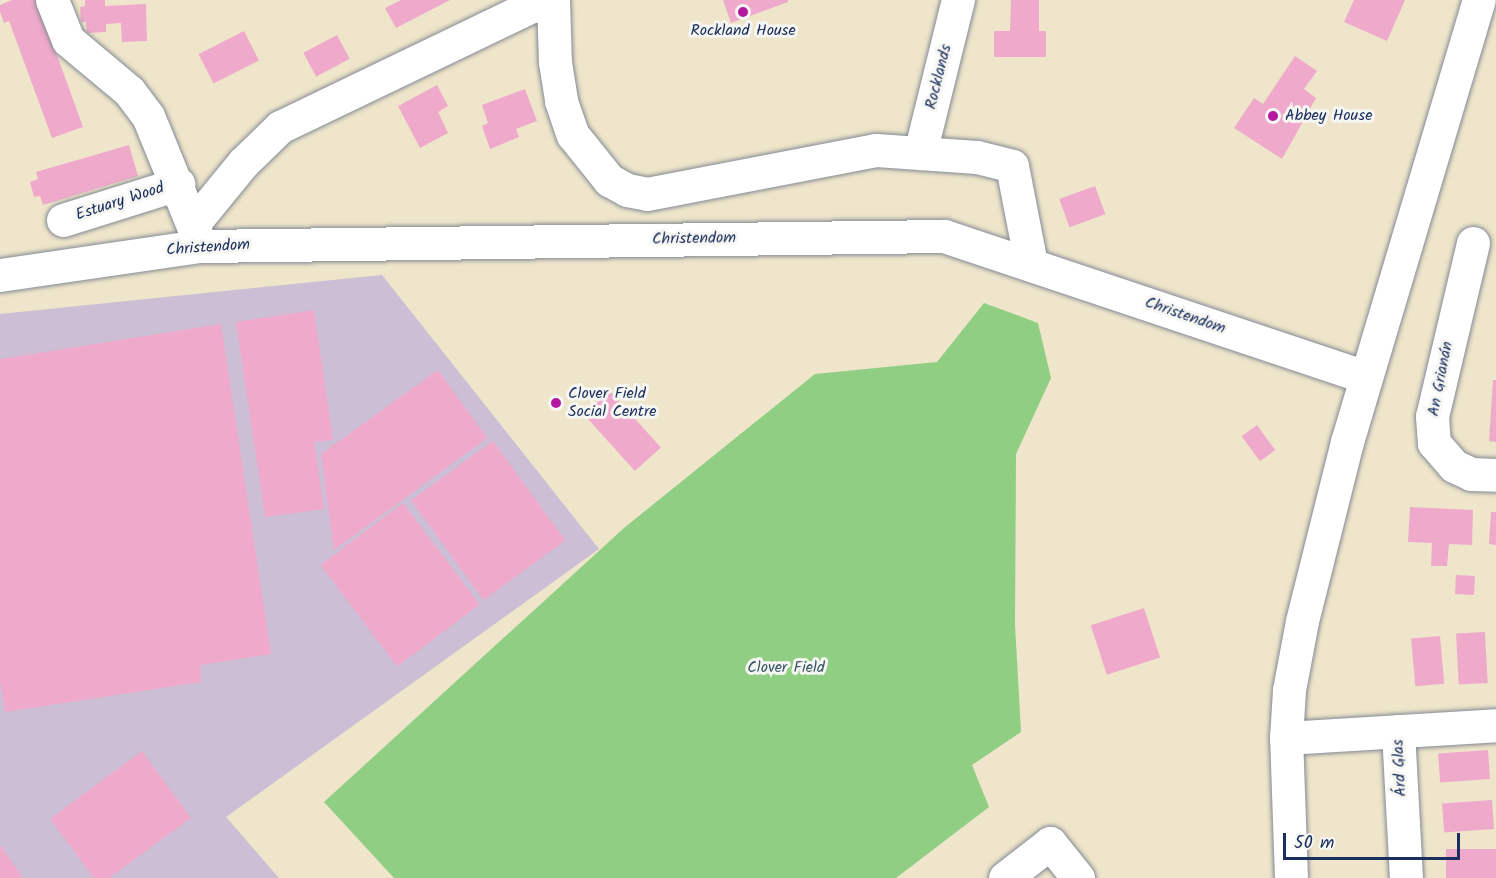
<!DOCTYPE html>
<meta charset="utf-8">
<style>
body{margin:0}
#map{position:relative;width:1496px;height:878px;overflow:hidden;background:#eee5ca;font-family:Kalam,sans-serif}
div>[style]{position:absolute}
[style*='--x']{left:calc(var(--x)*1px);top:calc(var(--y)*1px);width:calc(var(--w)*1px);rotate:calc(var(--a)*1deg)}
.industrial>*{inset:0;background:#ccbed4}
.green>*{inset:0;background:#90ce84}
.building>*{inset:0;background:#efaacb;transform-origin:0 0}
.roads{filter:drop-shadow(0 0 2px #848a94) drop-shadow(0 0 2px #848a94)}
.minor>*{height:33px;margin:-16.5px;padding:0 16.5px;transform-origin:16.5px;border-radius:16.5px;background:#fff}
.dots>*{width:16px;height:16px;translate:-50% -50%;box-sizing:border-box;border:3px solid #f6f6f2;border-radius:50%}
span{translate:-50% -50%;white-space:nowrap;text-align:center;line-height:1.15;-webkit-text-stroke:6px #f6f6f2;paint-order:stroke}
.poi-label{font-size:16px;color:#1b2f5e}
.left{translate:0 -50%;text-align:left}
.street-label{font-size:16px;color:#1b2f5e}
.park-label{font-size:16px;color:#385768}
.scale{position:absolute;left:1283px;top:833px;width:177px;height:27px;box-sizing:border-box;border:3px solid #1b2f5e;border-top:0;padding-left:8px;font-size:18px;line-height:21px;white-space:nowrap;color:#1b2f5e;-webkit-text-stroke:4px #f6f6f2;paint-order:stroke}
</style>
<div id="map">
<div class="industrial">
<div style="clip-path:polygon(382px 275px,599px 549px,226px 817px,279px 878px,0 878px,0 314px)"></div>
</div>
<div class="green">
<div style="clip-path:polygon(984px 303px,1038px 323px,1051px 378px,1016px 454px,1015px 625px,1021px 732px,972px 765px,989px 807px,896px 878px,394px 878px,324px 802px,624px 528px,815px 374px,937px 362px)"></div>
</div>
<div class="building">
<div style="clip-path:polygon(12px 0,37px 0,83px 127px,52px 138px,9px 21px,4px 23px,0 12px,0 5px)"></div>
<div style="clip-path:polygon(85px 0,105px 0,105px 6px,146px 4px,147px 41px,122px 42px,121px 23px,106px 24px,106px 32px,87px 33px,86px 22px,81px 22px,80px 7px,85px 6px)"></div>
<div style="clip-path:polygon(401px 0,450px 0,396px 28px,385px 8px)"></div>
<div style="clip-path:polygon(723px 0,788px 0,788px 2px,731px 23px)"></div>
<div style="clip-path:polygon(1011px 0,1039px 0,1039px 31px,1046px 31px,1046px 57px,994px 57px,994px 31px,1010px 31px)"></div>
<div style="clip-path:polygon(1354px 0,1405px 0,1387px 41px,1344px 22px)"></div>
<div style="left:244px;top:31px;width:33px;height:51px;rotate:63deg"></div>
<div style="left:337px;top:35px;width:27px;height:38px;rotate:62deg"></div>
<div style="clip-path:polygon(1295px 56px,1317px 71px,1304px 89px,1316px 98px,1282px 159px,1234px 128px,1254px 98px,1263px 104px)"></div>
<div style="clip-path:polygon(437px 85px,448px 106px,438px 112px,448px 133px,420px 148px,398px 106px)"></div>
<div style="clip-path:polygon(525px 89px,537px 121px,516px 129px,519px 137px,490px 149px,482px 126px,488px 123px,482px 105px)"></div>
<div style="clip-path:polygon(129px 145px,138px 176px,43px 205px,40px 196px,34px 197px,30px 182px,38px 179px,36px 172px)"></div>
<div style="left:1095px;top:186px;width:30px;height:38px;rotate:70deg"></div>
<div style="clip-path:polygon(314px 310px,333px 440px,314px 442px,324px 509px,265px 517px,236px 322px)"></div>
<div style="clip-path:polygon(221px 324px,271px 654px,200px 665px,201px 682px,5px 712px,0 679px,0 359px)"></div>
<div style="clip-path:polygon(438px 370px,487px 438px,334px 550px,321px 454px)"></div>
<div style="clip-path:polygon(1493px 380px,1496px 380px,1496px 442px,1489px 441px)"></div>
<div style="left:610px;top:391px;width:76px;height:35px;rotate:48deg"></div>
<div style="left:1257px;top:425px;width:31px;height:19px;rotate:54deg"></div>
<div style="left:493px;top:441px;width:123px;height:101px;rotate:54deg"></div>
<div style="left:403px;top:503px;width:127px;height:103px;rotate:53deg"></div>
<div style="clip-path:polygon(1410px 507px,1473px 510px,1472px 545px,1449px 544px,1447px 566px,1431px 566px,1432px 543px,1408px 542px)"></div>
<div style="clip-path:polygon(1491px 512px,1496px 512px,1496px 545px,1489px 544px)"></div>
<div style="left:1456px;top:575px;width:19px;height:19px;rotate:3deg"></div>
<div style="left:1144px;top:608px;width:52px;height:56px;rotate:72deg"></div>
<div style="left:1485px;top:632px;width:51px;height:29px;rotate:87deg"></div>
<div style="left:1440px;top:636px;width:48px;height:29px;rotate:85deg"></div>
<div style="left:1488px;top:750px;width:29px;height:50px;rotate:86deg"></div>
<div style="clip-path:polygon(142px 751px,191px 818px,109px 878px,94px 878px,50px 819px)"></div>
<div style="left:1492px;top:800px;width:29px;height:50px;rotate:86deg"></div>
<div style="clip-path:polygon(0 845px,23px 878px,0 878px)"></div>
<div style="left:1496px;top:849px;width:29px;height:50px;rotate:90deg"></div>
</div>
<div class="roads">
<div class="minor">
<div style="--x:52;--y:0;--w:43;--a:68.2"></div>
<div style="--x:68;--y:40;--w:80;--a:39.9"></div>
<div style="--x:129;--y:91;--w:31;--a:53"></div>
<div style="--x:148;--y:116;--w:135;--a:67.8"></div>
<div style="--x:553;--y:0;--w:62;--a:88.2"></div>
<div style="--x:555;--y:62;--w:39;--a:81"></div>
<div style="--x:561;--y:101;--w:36;--a:71"></div>
<div style="--x:573;--y:135;--w:58;--a:51.3"></div>
<div style="--x:609;--y:180;--w:21;--a:29"></div>
<div style="--x:627;--y:190;--w:20;--a:11"></div>
<div style="--x:647;--y:194;--w:233;--a:-10.9"></div>
<div style="--x:876;--y:150;--w:101;--a:4"></div>
<div style="--x:977;--y:157;--w:36;--a:14"></div>
<div style="--x:1012;--y:166;--w:100;--a:79"></div>
<div style="--x:920;--y:153;--w:158;--a:-76.1"></div>
<div style="--x:63;--y:220;--w:121;--a:-17.4"></div>
<div style="--x:193;--y:224;--w:79;--a:-50.7"></div>
<div style="--x:243;--y:163;--w:52;--a:-44.2"></div>
<div style="--x:280;--y:127;--w:279;--a:-25.7"></div>
<div style="--x:531;--y:6;--w:22;--a:-5"></div>
<div style="--x:1473;--y:243;--w:178;--a:103.3"></div>
<div style="--x:1432;--y:416;--w:27;--a:86"></div>
<div style="--x:1434;--y:443;--w:30;--a:49"></div>
<div style="--x:1454;--y:466;--w:19;--a:25"></div>
<div style="--x:1471;--y:474;--w:25;--a:2"></div>
<div style="--x:0;--y:275;--w:202;--a:-8.3"></div>
<div style="--x:200;--y:246;--w:744;--a:-0.77"></div>
<div style="--x:944;--y:236;--w:445;--a:18.5"></div>
<div style="--x:1398;--y:731;--w:147;--a:86.9"></div>
<div style="--x:1286;--y:738;--w:210;--a:-3.5"></div>
<div style="--x:1005;--y:878;--w:57;--a:-37.9"></div>
<div style="--x:1050;--y:843;--w:45;--a:51.3"></div>
<div style="--x:1291;--y:878;--w:140;--a:-92"></div>
<div style="--x:1286;--y:738;--w:48;--a:-86.4"></div>
<div style="--x:1289;--y:690;--w:70;--a:-79.3"></div>
<div style="--x:1302;--y:621;--w:185;--a:-75.9"></div>
<div style="--x:1347;--y:442;--w:461;--a:-73.4"></div>
</div>
</div>
<div class="dots">
<div style="left:743px;top:12px;background:#b5179e"></div>
<div style="left:1273px;top:116px;background:#b5179e"></div>
<div style="left:556px;top:403px;background:#b5179e"></div>
</div>
<div class="poi-label">
<span style="left:743px;top:31px">Rockland House</span>
<span class="left" style="left:1285px;top:116px">Abbey House</span>
<span class="left" style="left:568px;top:403px">Clover Field<br>Social Centre</span>
</div>
<div class="street-label">
<span style="left:939px;top:77px;rotate:-76deg">Rocklands</span>
<span style="left:120px;top:202px;rotate:-18deg">Estuary Wood</span>
<span style="left:694px;top:239px;rotate:-1deg">Christendom</span>
<span style="left:208px;top:248px;rotate:-4deg">Christendom</span>
<span style="left:1185px;top:316px;rotate:19deg">Christendom</span>
<span style="left:1441px;top:379px;rotate:-79deg">An Grianán</span>
<span style="left:1400px;top:768px;rotate:-93deg">Árd Glas</span>
</div>
<div class="park-label">
<span style="left:786px;top:668px">Clover Field</span>
</div>
<div class="scale">50 m</div>
</div>
